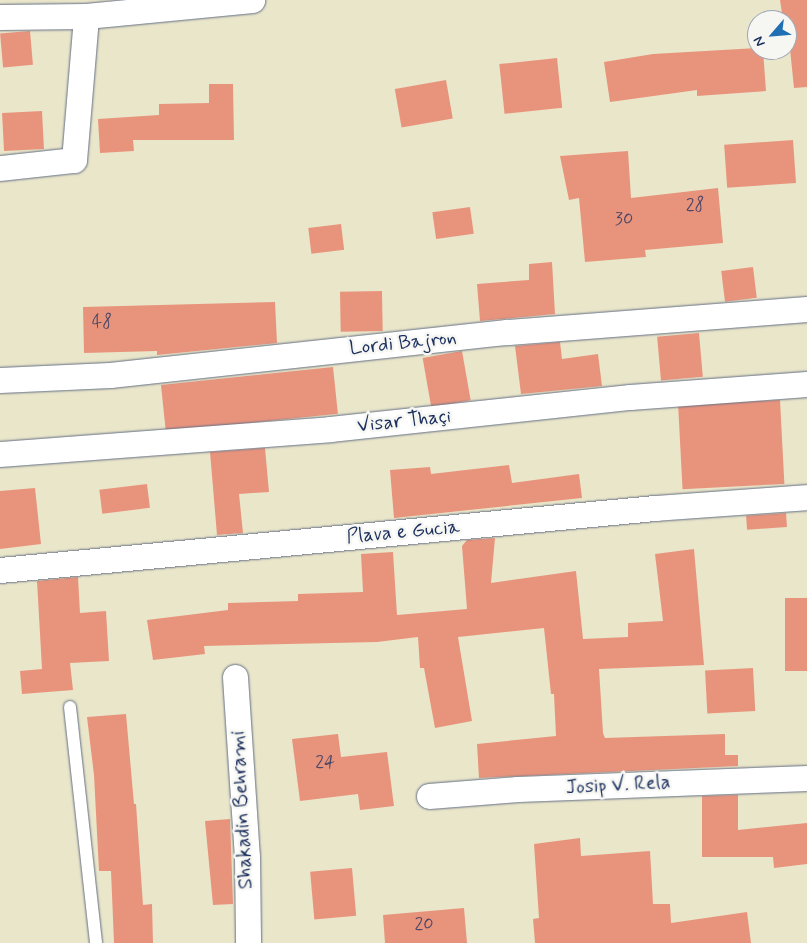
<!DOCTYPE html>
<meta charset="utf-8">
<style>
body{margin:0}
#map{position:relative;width:807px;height:943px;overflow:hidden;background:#eae6ca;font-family:Mynerve,sans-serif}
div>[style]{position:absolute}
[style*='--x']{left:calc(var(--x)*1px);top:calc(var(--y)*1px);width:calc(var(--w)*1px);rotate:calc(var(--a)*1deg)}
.building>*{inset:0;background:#e8947d;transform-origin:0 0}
.roads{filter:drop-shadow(0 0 1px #636f84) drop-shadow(0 0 1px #636f84)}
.service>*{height:12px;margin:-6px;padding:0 6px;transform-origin:6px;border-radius:6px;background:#fff}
.minor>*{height:25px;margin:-12.5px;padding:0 12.5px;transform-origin:12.5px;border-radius:12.5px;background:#fff}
span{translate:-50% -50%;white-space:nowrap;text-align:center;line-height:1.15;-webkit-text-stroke:5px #f6f6f2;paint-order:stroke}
.number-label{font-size:18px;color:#4e4866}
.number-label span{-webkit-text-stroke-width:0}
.street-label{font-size:20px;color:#1b2f5e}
.north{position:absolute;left:747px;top:10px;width:50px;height:50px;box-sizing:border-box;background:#f6f6f2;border:1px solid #9ea6b7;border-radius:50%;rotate:243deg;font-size:14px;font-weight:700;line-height:20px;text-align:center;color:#1b2f5e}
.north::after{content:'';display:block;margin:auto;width:18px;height:22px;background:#1f6fb2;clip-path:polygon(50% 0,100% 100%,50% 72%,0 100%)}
</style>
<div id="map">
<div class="building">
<div style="clip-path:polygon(780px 0,807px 0,807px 87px,794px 88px,787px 20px,783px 20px)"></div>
<div style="left:30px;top:31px;width:34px;height:30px;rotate:85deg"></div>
<div style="clip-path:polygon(757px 48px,763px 50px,766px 91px,697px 96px,697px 90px,610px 102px,604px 62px,653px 54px)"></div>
<div style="left:557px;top:58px;width:50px;height:58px;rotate:84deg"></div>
<div style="left:446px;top:80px;width:39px;height:52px;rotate:80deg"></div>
<div style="clip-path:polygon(209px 84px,233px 84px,234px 140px,133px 140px,134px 151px,100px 153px,98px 119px,159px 115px,159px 104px,209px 103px)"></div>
<div style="left:42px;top:111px;width:38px;height:40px;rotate:87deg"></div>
<div style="left:793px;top:140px;width:43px;height:69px;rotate:86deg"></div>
<div style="clip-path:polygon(628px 151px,631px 198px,718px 188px,723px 243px,645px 250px,646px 257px,585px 262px,579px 198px,569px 200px,560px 156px)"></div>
<div style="left:470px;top:207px;width:27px;height:38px;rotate:82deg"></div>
<div style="left:341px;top:224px;width:26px;height:33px;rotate:83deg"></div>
<div style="clip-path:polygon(552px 262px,555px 314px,480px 321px,477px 284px,529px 280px,529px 264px)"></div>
<div style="left:753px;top:267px;width:31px;height:32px;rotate:83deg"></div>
<div style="left:382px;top:291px;width:40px;height:42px;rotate:89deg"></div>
<div style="clip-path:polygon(275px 302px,277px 343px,157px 355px,157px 351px,84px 353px,83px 307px)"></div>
<div style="left:699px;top:333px;width:44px;height:42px;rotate:85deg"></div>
<div style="clip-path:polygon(560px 342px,562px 359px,598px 354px,602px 386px,521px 394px,515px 346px)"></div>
<div style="left:462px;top:351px;width:50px;height:40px;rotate:80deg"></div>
<div style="left:333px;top:367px;width:47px;height:173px;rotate:84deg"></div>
<div style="left:780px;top:400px;width:84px;height:102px;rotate:87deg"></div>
<div style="clip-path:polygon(265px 448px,269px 492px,239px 494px,243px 533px,217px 535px,210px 452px)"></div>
<div style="clip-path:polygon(509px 465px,512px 483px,579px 474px,582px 498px,394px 518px,390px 470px,430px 467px,431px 474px)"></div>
<div style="left:147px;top:484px;width:24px;height:48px;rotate:83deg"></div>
<div style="clip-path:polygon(35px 488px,41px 544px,0 549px,0 491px)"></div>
<div style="left:786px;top:513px;width:14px;height:40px;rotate:86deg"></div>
<div style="clip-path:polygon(495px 538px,491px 583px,576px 571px,583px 639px,628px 637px,628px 623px,663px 621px,655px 554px,694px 549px,704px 665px,599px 669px,603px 733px,605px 738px,725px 734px,725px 755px,738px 755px,738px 766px,479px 778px,477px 744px,556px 736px,554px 694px,551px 694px,544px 628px,458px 637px,472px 721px,435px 728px,424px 668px,420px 668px,418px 637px,377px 642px,204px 646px,205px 654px,153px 660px,147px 620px,228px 610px,228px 603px,298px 601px,298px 594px,363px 592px,361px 554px,393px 552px,397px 615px,467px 609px,462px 546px,467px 540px)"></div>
<div style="clip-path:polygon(78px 577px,80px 613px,106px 611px,109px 661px,70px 663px,73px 690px,22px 694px,20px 671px,42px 669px,37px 581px)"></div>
<div style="left:807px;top:598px;width:73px;height:22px;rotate:90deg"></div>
<div style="left:753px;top:668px;width:43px;height:48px;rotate:87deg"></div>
<div style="clip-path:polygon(126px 714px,134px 804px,136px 804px,143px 905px,152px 904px,153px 943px,114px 943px,111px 871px,99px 871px,94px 775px,87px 717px)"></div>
<div style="clip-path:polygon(338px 734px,341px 757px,387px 752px,394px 806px,360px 810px,358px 794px,300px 801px,292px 739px)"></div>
<div style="clip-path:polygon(738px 795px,738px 830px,807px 823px,807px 864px,774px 868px,773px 857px,702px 857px,702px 796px)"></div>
<div style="clip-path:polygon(230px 819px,233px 904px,213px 905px,205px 821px)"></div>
<div style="clip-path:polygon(580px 838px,581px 856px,650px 851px,653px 904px,670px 904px,671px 923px,747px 912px,751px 943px,535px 943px,533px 919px,539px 918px,534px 844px)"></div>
<div style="left:352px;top:868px;width:48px;height:42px;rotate:85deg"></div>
<div style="clip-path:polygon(464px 908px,467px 943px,385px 943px,383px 915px)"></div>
</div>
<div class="roads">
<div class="service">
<div style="--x:70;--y:707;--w:237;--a:83.7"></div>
</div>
<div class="minor">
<div style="--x:0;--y:17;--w:86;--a:-0.7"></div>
<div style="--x:86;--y:16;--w:167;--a:-5.5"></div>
<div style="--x:0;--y:168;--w:74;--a:-6.2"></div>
<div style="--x:74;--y:160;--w:144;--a:-85.2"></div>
<div style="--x:0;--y:380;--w:110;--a:-2.6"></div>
<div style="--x:110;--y:375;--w:400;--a:-6.2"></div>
<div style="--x:508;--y:332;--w:300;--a:-4.4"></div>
<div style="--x:0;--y:454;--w:331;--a:-4.3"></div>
<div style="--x:330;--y:429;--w:302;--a:-6.1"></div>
<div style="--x:630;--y:397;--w:177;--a:-4.2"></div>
<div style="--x:0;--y:570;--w:658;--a:-5.41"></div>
<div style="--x:655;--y:508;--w:152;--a:-4.1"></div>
<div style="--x:235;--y:677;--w:180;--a:86.2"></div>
<div style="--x:247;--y:857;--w:86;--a:89.3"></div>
<div style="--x:429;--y:796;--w:89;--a:-4.5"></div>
<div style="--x:518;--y:789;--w:289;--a:-2.2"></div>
</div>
</div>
<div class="number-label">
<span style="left:695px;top:205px">28</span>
<span style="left:624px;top:219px">30</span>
<span style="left:102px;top:322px">48</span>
<span style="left:325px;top:762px">24</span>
<span style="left:424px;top:924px">20</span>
</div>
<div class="street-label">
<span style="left:403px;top:343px;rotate:-6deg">Lordi Bajron</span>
<span style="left:404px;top:421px;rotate:-6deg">Visar Thaçi</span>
<span style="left:403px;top:532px;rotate:-5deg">Plava e Gucia</span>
<span style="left:618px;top:785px;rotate:-3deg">Josip V. Rela</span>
<span style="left:242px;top:810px;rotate:-93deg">Shakadin Behrami</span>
</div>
<div class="north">N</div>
</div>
